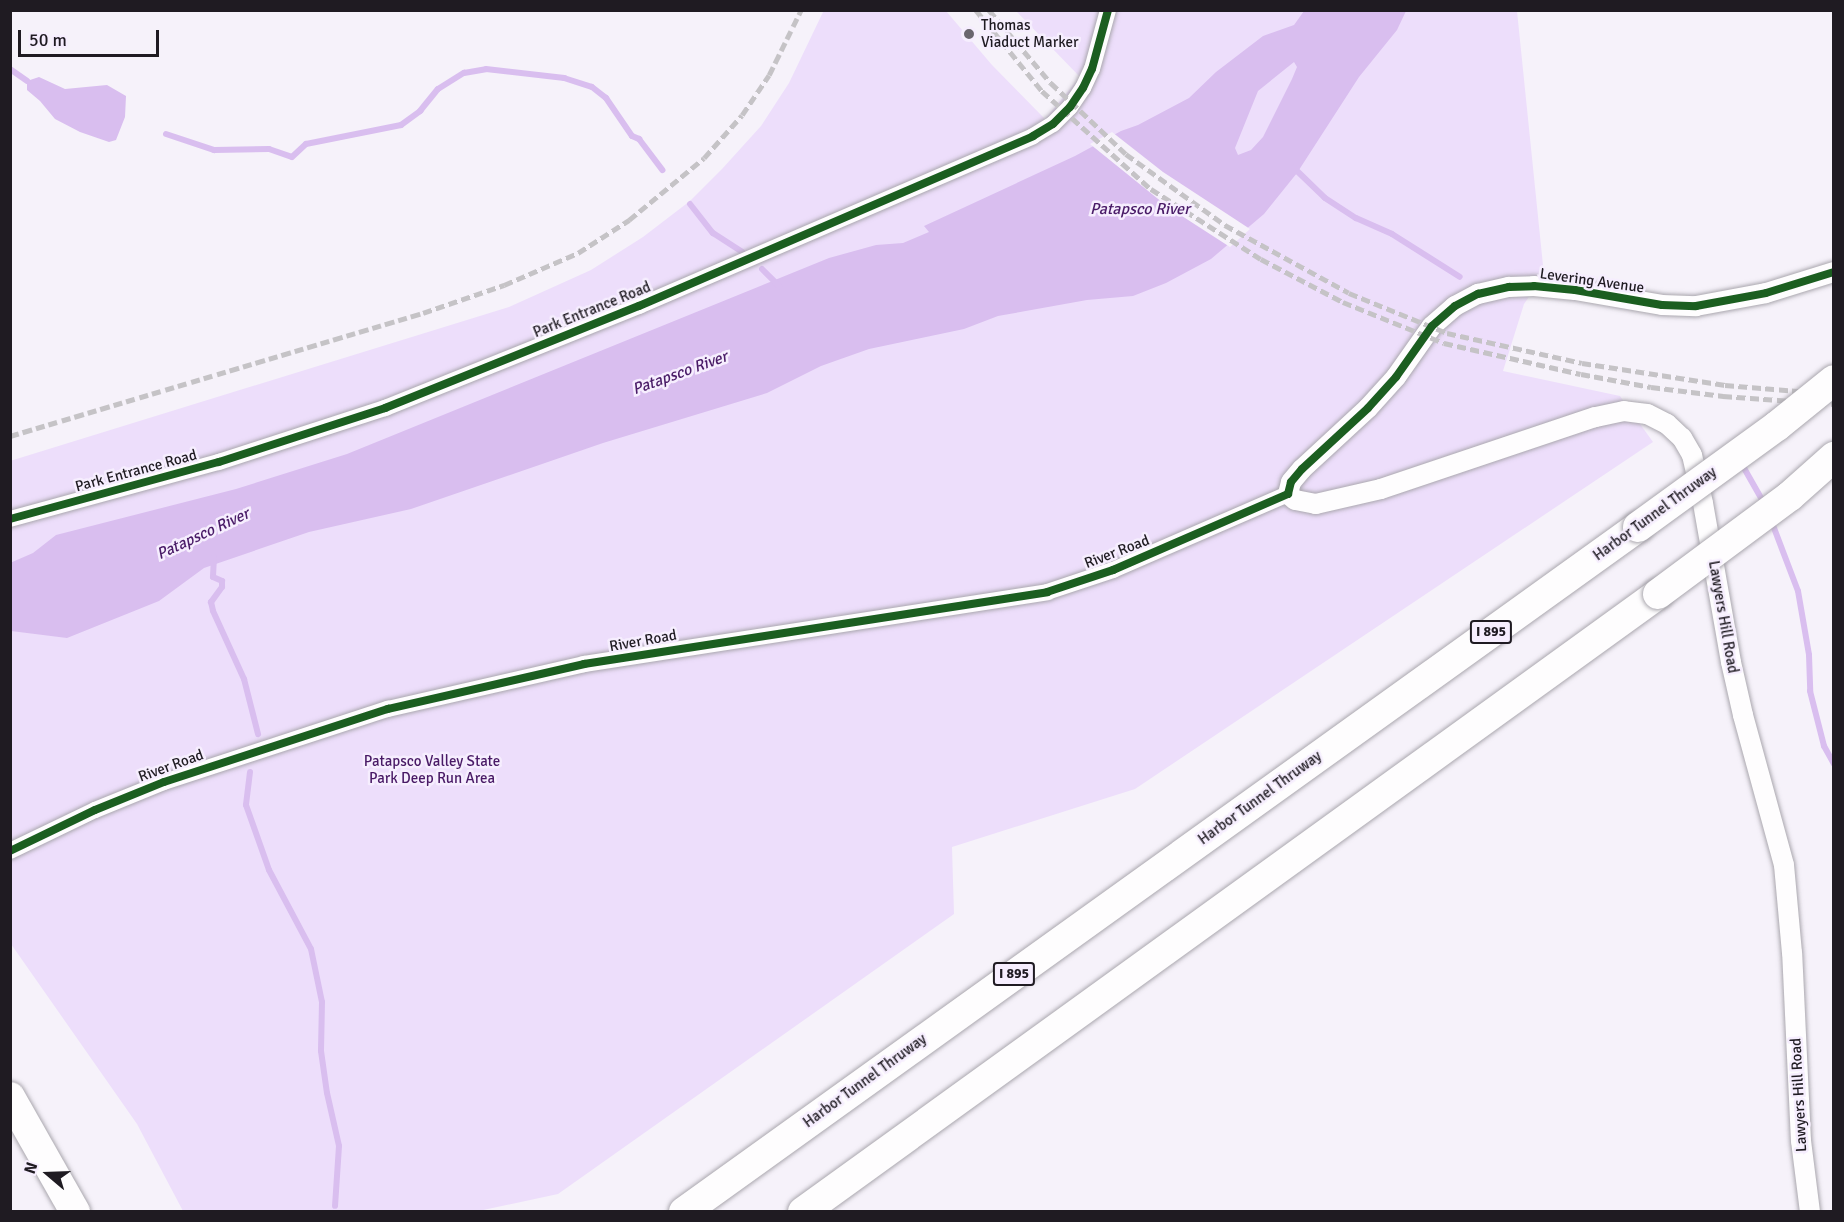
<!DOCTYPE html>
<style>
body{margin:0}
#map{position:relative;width:1844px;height:1222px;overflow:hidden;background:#f6f2fa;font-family:Signika,sans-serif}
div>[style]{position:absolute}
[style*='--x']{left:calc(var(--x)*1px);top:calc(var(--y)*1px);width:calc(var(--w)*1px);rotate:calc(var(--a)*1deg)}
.green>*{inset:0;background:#eddefb}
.water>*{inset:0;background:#d9beef}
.pier>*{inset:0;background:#f6f2fa}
.stream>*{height:6px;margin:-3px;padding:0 3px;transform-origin:3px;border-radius:3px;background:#d9beef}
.roads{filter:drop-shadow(0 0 2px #aaa7ae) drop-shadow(0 0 2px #aaa7ae)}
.minor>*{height:16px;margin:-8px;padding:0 8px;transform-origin:8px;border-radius:8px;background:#fefdfe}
.tertiary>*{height:20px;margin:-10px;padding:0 10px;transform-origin:10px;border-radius:10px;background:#fefdfe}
.motorway>*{height:30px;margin:-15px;padding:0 15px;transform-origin:15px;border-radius:15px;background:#fefdfe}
.rail>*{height:4.5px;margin-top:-2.25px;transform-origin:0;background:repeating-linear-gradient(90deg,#c5c3c6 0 9px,transparent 0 13.5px)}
.bridges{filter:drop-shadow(0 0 2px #aaa7ae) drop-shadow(0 0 2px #aaa7ae)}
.motorway-bridge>*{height:30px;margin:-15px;padding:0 15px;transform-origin:15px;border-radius:15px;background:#fefdfe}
.cycleway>*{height:8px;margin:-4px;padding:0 4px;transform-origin:4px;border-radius:4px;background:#1b5e20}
.dots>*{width:16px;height:16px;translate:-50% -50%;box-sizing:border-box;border:3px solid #f6eefe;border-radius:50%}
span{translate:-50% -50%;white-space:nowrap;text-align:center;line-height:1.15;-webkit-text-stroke:5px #f6eefe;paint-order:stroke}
.shield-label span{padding:2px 4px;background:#f6eefe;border:2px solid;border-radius:4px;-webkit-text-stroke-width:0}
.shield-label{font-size:14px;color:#1f1b22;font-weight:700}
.poi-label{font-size:15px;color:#1f1b22}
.left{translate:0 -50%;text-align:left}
.street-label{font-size:15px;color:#1f1b22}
.park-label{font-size:15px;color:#491a66}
.water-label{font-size:16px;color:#491b67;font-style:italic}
.frame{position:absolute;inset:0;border:12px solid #1f1b22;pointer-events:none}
.north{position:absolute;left:18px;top:1144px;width:60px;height:60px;-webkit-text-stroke:4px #f6eefe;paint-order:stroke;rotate:289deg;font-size:16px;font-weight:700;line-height:24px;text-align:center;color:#1f1b22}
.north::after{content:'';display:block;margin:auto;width:21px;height:27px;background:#1f1b22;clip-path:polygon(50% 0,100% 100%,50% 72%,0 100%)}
.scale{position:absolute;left:18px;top:30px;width:141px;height:27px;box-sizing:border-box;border:3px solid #1f1b22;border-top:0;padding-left:8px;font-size:18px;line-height:21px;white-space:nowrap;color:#1f1b22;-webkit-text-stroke:4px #f6eefe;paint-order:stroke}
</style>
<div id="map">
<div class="green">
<div style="clip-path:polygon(824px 10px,946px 11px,992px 65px,1045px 119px,1080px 77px,1016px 11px,1517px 11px,1544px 275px,1524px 304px,1503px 371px,1620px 396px,1653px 442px,1135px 789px,952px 847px,954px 914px,558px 1194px,474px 1212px,183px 1211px,137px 1124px,11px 944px,10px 461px,509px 307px,591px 270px,643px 237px,690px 201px,722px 169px,761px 126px,789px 83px)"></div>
</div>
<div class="water">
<div style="clip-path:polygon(evenodd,1304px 11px,1406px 11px,1397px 30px,1359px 77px,1297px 173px,1264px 214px,1211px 259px,1166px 283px,1133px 296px,1087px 300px,998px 316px,964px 329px,869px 349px,821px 366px,767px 393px,603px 443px,411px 509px,309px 532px,204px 568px,159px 601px,67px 638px,11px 631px,10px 563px,33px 553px,56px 535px,236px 489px,347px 454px,829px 258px,876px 245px,903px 243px,929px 232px,924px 226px,1075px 156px,1121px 131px,1138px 125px,1189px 98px,1216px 72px,1263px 36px,1294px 25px,1304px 11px,1294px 62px,1297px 67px,1292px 79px,1263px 137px,1251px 150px,1238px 155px,1235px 148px,1258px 91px,1294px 62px)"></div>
<div style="clip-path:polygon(39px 77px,65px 89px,107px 85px,126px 96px,125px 117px,116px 140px,109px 142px,80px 132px,55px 119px,40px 101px,27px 90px,27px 81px)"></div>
</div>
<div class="pier">
<div style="clip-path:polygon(1112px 132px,1163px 172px,1250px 229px,1230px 247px,1168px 207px,1090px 144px)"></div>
</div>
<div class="stream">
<div style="--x:10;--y:69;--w:21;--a:35"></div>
<div style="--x:166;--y:134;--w:51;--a:18.4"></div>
<div style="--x:214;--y:150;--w:55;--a:-1"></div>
<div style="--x:269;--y:149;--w:24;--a:19"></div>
<div style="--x:292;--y:157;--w:19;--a:-43"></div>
<div style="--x:306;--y:144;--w:97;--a:-11.3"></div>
<div style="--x:401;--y:125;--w:24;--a:-36"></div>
<div style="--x:420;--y:111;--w:28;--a:-51"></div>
<div style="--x:438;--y:89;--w:31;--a:-32"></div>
<div style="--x:464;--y:73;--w:22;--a:-10"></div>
<div style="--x:486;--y:69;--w:79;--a:6.6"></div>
<div style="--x:564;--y:78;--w:29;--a:18"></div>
<div style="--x:592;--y:87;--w:18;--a:38"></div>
<div style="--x:606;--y:98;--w:46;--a:55.6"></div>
<div style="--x:632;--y:136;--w:8;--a:23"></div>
<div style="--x:639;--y:139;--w:39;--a:53"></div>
<div style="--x:1294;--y:168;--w:43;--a:44.1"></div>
<div style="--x:1325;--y:198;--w:37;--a:33"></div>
<div style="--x:1356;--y:218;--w:39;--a:24"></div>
<div style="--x:1392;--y:234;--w:80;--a:32.3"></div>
<div style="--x:690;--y:204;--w:37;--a:52"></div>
<div style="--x:713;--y:233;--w:35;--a:33"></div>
<div style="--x:762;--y:269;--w:24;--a:45"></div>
<div style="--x:1740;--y:461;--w:51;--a:60.4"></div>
<div style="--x:1771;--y:520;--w:76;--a:69.2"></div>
<div style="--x:1798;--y:591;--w:65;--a:80.2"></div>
<div style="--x:1809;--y:655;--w:36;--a:88"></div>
<div style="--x:1810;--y:691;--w:57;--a:75.7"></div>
<div style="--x:1824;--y:746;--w:21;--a:61"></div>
<div style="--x:214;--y:557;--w:20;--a:93"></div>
<div style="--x:213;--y:577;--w:10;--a:24"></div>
<div style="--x:222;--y:581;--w:6;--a:90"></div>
<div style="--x:222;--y:587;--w:19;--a:126"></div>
<div style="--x:211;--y:602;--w:9;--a:77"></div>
<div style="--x:213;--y:611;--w:75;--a:65.5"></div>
<div style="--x:244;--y:679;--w:57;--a:75.7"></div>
<div style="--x:250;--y:772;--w:33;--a:97"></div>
<div style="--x:246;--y:805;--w:69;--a:70.5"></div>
<div style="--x:269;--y:870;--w:89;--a:62"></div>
<div style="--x:311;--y:949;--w:54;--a:78.3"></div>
<div style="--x:322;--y:1002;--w:49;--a:91.2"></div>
<div style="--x:321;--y:1051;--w:42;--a:81.9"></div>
<div style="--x:327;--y:1093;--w:54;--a:77.2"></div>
<div style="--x:339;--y:1146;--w:60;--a:93.8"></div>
</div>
<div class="roads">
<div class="minor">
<div style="--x:10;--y:519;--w:217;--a:-15.3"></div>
<div style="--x:219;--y:462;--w:175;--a:-18"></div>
<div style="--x:385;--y:408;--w:274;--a:-21.9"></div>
<div style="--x:639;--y:306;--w:429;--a:-23.3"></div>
<div style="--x:1033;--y:136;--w:23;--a:-31"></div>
<div style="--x:1053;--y:124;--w:24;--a:-45"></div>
<div style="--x:1070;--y:107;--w:23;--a:-56"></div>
<div style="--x:1083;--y:88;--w:21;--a:-65"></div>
<div style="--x:1092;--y:69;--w:61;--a:-74.8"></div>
<div style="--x:10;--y:851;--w:94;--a:-25.8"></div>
<div style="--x:95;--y:810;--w:74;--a:-22.1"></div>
<div style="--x:164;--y:782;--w:236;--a:-18.1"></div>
<div style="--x:388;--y:709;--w:201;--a:-12.9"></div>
<div style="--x:584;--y:664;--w:469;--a:-8.8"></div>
<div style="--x:1047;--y:592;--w:70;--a:-18.4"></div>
<div style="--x:1113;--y:570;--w:191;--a:-23.5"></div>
</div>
<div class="tertiary">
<div style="--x:1810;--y:1212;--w:72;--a:-97.2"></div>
<div style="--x:1801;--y:1141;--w:188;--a:-92.7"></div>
<div style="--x:1792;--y:953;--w:88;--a:-95.2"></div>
<div style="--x:1784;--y:865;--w:156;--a:-105.3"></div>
<div style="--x:1743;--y:715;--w:54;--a:-102.8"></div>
<div style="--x:1731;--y:662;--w:161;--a:-100"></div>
<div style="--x:1703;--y:503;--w:49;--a:-102.9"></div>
<div style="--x:1692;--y:455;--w:20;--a:-120"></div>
<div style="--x:1682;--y:438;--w:21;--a:-137"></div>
<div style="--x:1667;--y:424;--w:22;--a:-153"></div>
<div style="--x:1647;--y:414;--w:23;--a:-173"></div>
<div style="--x:1624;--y:411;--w:30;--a:168"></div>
<div style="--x:1595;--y:417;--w:226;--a:161.4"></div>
<div style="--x:1381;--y:489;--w:67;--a:167"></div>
<div style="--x:1316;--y:504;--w:21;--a:-169"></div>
<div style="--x:1295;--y:500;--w:9;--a:-139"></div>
<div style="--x:1288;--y:494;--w:12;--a:-76"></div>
<div style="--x:1291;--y:482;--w:17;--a:-50"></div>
<div style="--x:1302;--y:469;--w:90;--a:-42.7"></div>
<div style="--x:1368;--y:408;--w:42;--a:-47.9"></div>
<div style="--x:1396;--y:377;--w:62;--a:-54.8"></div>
<div style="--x:1432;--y:326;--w:30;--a:-41"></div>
<div style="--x:1455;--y:306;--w:26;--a:-28"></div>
<div style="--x:1478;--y:294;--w:32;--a:-13"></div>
<div style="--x:1509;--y:287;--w:25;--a:-2"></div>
<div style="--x:1534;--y:286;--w:41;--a:5.6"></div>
<div style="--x:1575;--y:290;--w:88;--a:9.8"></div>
<div style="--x:1662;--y:305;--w:34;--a:2"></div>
<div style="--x:1696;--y:306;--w:71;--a:-10.5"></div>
<div style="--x:1766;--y:293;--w:71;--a:-17.2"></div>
</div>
<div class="motorway">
<div style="--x:10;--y:1097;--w:132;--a:60.5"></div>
<div style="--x:684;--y:1212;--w:1174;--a:-35.68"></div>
<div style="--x:803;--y:1212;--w:1055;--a:-35.86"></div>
</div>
</div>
<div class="rail">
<div style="--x:976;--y:10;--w:104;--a:50.8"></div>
<div style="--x:1042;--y:91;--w:147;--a:42"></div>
<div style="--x:1151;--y:189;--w:130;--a:32.5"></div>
<div style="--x:1261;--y:259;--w:93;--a:27.7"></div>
<div style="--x:1343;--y:302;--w:109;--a:22.1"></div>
<div style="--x:1444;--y:343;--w:140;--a:12.8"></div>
<div style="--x:1581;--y:374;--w:71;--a:10.5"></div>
<div style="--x:1651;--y:387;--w:73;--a:7.1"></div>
<div style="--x:1723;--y:396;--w:111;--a:4.1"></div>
<div style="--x:989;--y:10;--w:96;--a:49.7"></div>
<div style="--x:1051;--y:83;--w:103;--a:43.4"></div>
<div style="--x:1126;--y:154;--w:122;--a:35.6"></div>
<div style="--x:1225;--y:225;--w:141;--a:28.7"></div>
<div style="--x:1349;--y:293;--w:106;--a:22.2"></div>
<div style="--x:1447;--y:333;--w:138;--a:12.5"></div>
<div style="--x:1582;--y:363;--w:145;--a:8.7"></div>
<div style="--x:1725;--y:385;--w:109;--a:4.7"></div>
<div style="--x:10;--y:436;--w:431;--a:-16.6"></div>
<div style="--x:423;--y:313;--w:86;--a:-19.1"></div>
<div style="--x:504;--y:285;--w:81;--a:-23.4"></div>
<div style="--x:578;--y:253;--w:61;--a:-32.9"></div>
<div style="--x:629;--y:220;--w:97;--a:-39.6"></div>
<div style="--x:704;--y:158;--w:57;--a:-48.5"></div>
<div style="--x:742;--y:115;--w:48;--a:-56"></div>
<div style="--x:769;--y:75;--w:72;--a:-63.8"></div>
</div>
<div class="bridges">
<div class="motorway-bridge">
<div style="--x:1638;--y:527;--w:172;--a:-36"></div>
<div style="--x:1777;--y:426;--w:73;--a:-38.9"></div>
<div style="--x:1658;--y:594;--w:164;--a:-36.6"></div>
<div style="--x:1790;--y:496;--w:59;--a:-41.6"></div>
</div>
</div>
<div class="cycleway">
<div style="--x:10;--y:519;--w:217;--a:-15.3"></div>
<div style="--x:219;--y:462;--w:175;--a:-18"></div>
<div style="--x:385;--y:408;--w:274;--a:-21.9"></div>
<div style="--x:639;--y:306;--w:429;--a:-23.3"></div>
<div style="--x:1033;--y:136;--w:23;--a:-31"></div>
<div style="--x:1053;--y:124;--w:24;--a:-45"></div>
<div style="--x:1070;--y:107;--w:23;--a:-56"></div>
<div style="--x:1083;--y:88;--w:21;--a:-65"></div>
<div style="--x:1092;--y:69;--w:61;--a:-74.8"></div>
<div style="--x:10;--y:851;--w:94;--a:-25.8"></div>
<div style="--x:95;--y:810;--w:74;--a:-22.1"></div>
<div style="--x:164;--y:782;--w:236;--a:-18.1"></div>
<div style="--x:388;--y:709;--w:201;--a:-12.9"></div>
<div style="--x:584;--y:664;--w:469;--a:-8.8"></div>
<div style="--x:1047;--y:592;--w:70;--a:-18.4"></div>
<div style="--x:1113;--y:570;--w:191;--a:-23.5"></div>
<div style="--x:1288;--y:494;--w:12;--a:-76"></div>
<div style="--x:1291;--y:482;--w:17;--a:-50"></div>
<div style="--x:1302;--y:469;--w:90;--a:-42.7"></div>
<div style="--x:1368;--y:408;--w:42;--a:-47.9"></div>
<div style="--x:1396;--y:377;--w:62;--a:-54.8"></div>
<div style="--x:1432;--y:326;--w:30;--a:-41"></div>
<div style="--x:1455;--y:306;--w:26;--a:-28"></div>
<div style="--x:1478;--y:294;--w:32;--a:-13"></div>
<div style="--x:1509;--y:287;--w:25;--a:-2"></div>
<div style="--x:1534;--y:286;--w:41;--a:5.6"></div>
<div style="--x:1575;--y:290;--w:88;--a:9.8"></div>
<div style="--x:1662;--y:305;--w:34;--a:2"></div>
<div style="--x:1696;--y:306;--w:71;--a:-10.5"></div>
<div style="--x:1766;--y:293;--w:71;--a:-17.2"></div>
</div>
<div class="dots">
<div style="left:969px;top:34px;background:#6a666e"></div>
</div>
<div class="shield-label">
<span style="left:1491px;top:632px">I 895</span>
<span style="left:1014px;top:974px">I 895</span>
</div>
<div class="poi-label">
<span class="left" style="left:981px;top:34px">Thomas<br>Viaduct Marker</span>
</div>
<div class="street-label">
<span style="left:1592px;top:281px;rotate:8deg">Levering Avenue</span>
<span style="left:592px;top:310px;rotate:-22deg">Park Entrance Road</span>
<span style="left:136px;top:471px;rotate:-15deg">Park Entrance Road</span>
<span style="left:1655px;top:514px;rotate:-36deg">Harbor Tunnel Thruway</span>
<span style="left:1117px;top:552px;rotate:-21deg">River Road</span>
<span style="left:1723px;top:617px;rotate:80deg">Lawyers Hill Road</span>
<span style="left:643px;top:641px;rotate:-10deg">River Road</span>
<span style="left:171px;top:766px;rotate:-20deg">River Road</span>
<span style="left:1260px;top:798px;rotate:-36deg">Harbor Tunnel Thruway</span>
<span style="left:865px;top:1081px;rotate:-36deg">Harbor Tunnel Thruway</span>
<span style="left:1799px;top:1095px;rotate:-93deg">Lawyers Hill Road</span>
</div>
<div class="park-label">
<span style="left:432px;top:770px">Patapsco Valley State<br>Park Deep Run Area</span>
</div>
<div class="water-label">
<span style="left:1140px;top:209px">Patapsco River</span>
<span style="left:680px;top:373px;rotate:-20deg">Patapsco River</span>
<span style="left:203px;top:534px;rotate:-25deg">Patapsco River</span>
</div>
<div class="frame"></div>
<div class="north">N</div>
<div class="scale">50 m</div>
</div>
